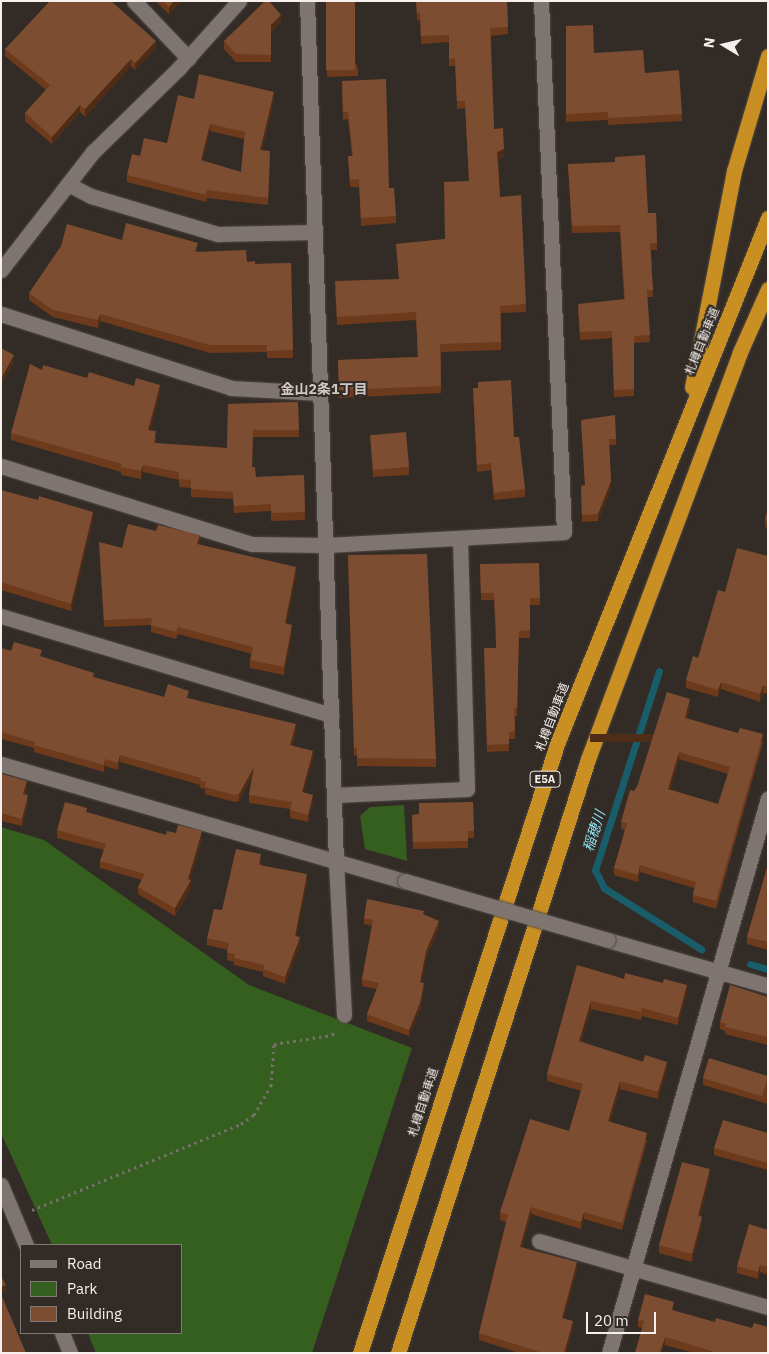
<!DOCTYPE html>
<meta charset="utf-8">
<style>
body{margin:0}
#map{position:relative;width:769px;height:1354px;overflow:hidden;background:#322b26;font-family:"IBM Plex Sans","Noto Sans JP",sans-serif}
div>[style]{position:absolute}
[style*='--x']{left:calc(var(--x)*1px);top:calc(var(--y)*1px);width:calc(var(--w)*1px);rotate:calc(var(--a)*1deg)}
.green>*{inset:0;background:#355f1f}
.stream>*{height:7px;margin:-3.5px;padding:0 3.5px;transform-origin:3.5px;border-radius:3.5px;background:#1a5d6a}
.path>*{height:3px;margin-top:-1.5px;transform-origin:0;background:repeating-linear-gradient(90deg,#76706c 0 2.5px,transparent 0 6.5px)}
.roads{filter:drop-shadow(0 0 1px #4f4844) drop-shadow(0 0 1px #4f4844)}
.street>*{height:15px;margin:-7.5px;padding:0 7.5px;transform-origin:7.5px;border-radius:7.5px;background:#7e7570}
.secondary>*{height:15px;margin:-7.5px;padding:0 7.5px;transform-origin:7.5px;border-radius:7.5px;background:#7e7570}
.highway>*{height:15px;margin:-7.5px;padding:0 7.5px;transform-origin:7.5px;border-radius:7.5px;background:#c98f22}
.bridges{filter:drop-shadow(0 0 1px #4f4844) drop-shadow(0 0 1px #4f4844)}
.street-bridge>*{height:15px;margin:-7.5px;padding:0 7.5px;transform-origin:7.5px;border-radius:7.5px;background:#7e7570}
.wall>*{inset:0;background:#6d3a1b}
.shaded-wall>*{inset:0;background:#4f2c16;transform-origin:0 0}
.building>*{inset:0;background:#7c4d31;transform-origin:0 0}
span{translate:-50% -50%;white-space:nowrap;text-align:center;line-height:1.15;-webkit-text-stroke:4px #322b26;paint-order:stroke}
.shield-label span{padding:1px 4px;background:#322b26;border:1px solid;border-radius:4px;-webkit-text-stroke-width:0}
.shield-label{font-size:11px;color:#f5f0ed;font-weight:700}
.street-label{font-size:12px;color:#f5f0ed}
.neighbourhood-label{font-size:14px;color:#d2c8c2;font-weight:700}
.water-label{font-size:14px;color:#8fe4f6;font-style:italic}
.frame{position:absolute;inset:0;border:2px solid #f5f0ed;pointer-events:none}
.legend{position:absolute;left:20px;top:1244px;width:162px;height:90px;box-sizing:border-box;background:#322b26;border:1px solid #807a76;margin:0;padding:6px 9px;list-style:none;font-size:15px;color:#f5f0ed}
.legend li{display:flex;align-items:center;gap:10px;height:25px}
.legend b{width:25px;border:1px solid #807a76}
.north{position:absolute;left:699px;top:20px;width:50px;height:50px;-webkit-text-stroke:4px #322b26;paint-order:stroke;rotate:279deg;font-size:14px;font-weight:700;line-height:20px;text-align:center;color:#f5f0ed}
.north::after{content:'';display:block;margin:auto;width:18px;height:22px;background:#f5f0ed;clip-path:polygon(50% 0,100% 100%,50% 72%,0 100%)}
.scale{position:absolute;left:586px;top:1312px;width:70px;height:22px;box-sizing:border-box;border:2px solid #f5f0ed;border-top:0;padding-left:6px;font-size:15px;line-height:18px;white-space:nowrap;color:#f5f0ed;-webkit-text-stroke:4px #322b26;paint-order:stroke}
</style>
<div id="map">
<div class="green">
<div style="clip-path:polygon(404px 805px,407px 861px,365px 849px,360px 816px,370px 807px)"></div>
<div style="clip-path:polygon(1px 827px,44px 840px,249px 985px,412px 1048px,312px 1353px,96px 1353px,88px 1333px,181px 1333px,181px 1245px,52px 1245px,1px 1133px)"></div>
</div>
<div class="stream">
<div style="--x:659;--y:671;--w:209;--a:107.8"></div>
<div style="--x:595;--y:870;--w:20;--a:63"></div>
<div style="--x:604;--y:888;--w:115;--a:32.2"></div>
<div style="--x:750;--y:964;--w:19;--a:16"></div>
</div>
<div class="path">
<div style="--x:32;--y:1210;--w:226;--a:-22.4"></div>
<div style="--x:241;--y:1124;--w:16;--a:-35"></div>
<div style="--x:254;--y:1115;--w:34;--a:-60"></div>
<div style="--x:271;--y:1086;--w:42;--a:-85.9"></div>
<div style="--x:274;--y:1044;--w:59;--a:-8.8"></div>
<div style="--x:332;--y:1035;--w:6;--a:-51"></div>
</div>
<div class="roads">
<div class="street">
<div style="--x:134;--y:1;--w:79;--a:46.5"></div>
<div style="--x:307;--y:1;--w:861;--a:88.07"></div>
<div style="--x:336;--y:862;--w:153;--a:87"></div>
<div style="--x:68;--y:184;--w:26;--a:28"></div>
<div style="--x:91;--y:196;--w:133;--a:16.7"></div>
<div style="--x:218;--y:234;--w:97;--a:-1.2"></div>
<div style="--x:1;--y:314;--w:242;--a:17.8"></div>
<div style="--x:231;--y:388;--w:89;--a:3.2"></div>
<div style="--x:1;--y:466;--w:263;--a:17.3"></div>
<div style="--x:252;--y:544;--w:73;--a:0.8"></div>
<div style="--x:325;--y:545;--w:239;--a:-3.1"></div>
<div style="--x:564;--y:532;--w:531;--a:-92.48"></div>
<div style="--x:1;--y:616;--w:345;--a:16.7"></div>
<div style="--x:1;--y:764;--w:421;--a:16.2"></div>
<div style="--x:334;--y:795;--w:133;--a:-2.6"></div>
<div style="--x:467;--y:789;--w:251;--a:-91.6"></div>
<div style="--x:608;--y:940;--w:166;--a:16"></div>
<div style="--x:539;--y:1241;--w:238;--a:16.1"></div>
<div style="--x:609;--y:1353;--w:577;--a:-74.01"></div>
</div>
<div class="secondary">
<div style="--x:1;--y:270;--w:150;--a:-52.1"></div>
<div style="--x:93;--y:152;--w:120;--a:-44.3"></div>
<div style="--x:179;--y:68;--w:90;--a:-48.2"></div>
<div style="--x:1;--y:1185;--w:65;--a:67.4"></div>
<div style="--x:62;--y:1333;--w:22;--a:68"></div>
</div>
<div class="highway">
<div style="--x:692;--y:387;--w:220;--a:-79"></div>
<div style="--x:734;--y:171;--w:120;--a:-73.5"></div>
<div style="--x:360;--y:1353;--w:640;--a:-72.07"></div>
<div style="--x:557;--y:744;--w:567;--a:-68.14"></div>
<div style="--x:398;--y:1353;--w:624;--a:-72.26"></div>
<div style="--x:588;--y:759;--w:434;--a:-69.5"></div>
<div style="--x:740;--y:352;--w:69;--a:-66"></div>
</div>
</div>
<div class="bridges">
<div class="street-bridge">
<div style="--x:405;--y:881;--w:211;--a:16.2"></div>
</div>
</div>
<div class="wall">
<div style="clip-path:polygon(155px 1px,181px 1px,169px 14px)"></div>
<div style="clip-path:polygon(326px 1px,358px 68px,358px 76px,327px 77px)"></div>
<div style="clip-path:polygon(416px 1px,507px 1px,508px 34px,491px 36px,494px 129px,504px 157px,498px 159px,500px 197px,526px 304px,526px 312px,501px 313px,501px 350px,441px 352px,441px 393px,339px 398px,338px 360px,418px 357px,416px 320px,337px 325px,335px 289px,399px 279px,396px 244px,445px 239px,469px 181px,465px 108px,457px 109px,455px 66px,449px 66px,449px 42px,421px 44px,420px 20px,417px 21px)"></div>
<div style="clip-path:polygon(281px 22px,271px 32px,271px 62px,236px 62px,224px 49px,224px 41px)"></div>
<div style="clip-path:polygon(566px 26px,594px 53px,645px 73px,682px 114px,682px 121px,608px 125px,608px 120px,566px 122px)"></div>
<div style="clip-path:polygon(156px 48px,135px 70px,131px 66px,85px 117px,80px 112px,52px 144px,25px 121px,25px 113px,46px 90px,5px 56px,5px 49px)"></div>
<div style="clip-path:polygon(342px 88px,389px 188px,396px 216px,396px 223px,361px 226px,359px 187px,350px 187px,348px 156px,352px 156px,348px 119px,343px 120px)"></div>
<div style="clip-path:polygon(evenodd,194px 99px,274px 99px,262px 150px,270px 158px,268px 205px,207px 198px,206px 202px,127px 182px,127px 175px,140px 156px,167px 143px,194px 99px,210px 131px,244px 139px,241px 172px,202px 161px,210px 131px)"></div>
<div style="clip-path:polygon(568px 164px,648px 213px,656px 213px,657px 250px,651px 250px,653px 297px,647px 297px,650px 342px,634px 343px,634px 396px,614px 397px,612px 338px,580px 340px,578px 311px,624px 299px,620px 232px,572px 233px)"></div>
<div style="clip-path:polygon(122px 240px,198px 251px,197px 252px,247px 262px,255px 264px,291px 263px,293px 358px,267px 358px,267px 352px,210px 353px,100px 321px,98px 328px,53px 317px,29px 300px,29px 293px)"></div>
<div style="clip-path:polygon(42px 370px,134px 386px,160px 393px,150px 430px,156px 438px,155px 443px,227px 448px,228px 404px,298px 402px,299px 437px,253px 437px,252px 467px,256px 477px,304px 475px,305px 520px,271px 521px,271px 511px,234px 513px,233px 499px,191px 497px,191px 488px,179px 487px,179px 480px,143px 472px,141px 479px,121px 475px,121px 472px,11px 440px,11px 433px)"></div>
<div style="clip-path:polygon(473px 388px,514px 437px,525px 489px,525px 497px,494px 500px,491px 470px,477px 472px)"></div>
<div style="clip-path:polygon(581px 420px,616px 439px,616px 445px,609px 445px,611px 488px,598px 521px,582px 522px,581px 492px,585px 485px)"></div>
<div style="clip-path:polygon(370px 434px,409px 467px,409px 475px,373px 477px)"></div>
<div style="clip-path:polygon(1px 490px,93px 520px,71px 611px,1px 590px)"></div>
<div style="clip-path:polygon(768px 508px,768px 528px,765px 527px,765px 519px)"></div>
<div style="clip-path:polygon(156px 531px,200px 542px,199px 544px,296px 575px,286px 624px,292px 632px,284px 675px,250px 668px,250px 660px,252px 654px,178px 634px,176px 639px,151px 632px,151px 625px,104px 627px,99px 542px,122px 548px)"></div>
<div style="clip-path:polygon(348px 555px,436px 759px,436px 767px,357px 766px,357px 755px,354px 756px)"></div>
<div style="clip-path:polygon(768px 556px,768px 694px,763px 693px,760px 702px,721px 689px,718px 697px,686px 688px,686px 680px,698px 658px,725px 592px)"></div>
<div style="clip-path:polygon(480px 564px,540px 598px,540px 605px,530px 605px,530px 638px,519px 638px,517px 716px,515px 716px,515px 739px,509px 739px,509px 751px,487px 752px,484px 648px,496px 648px,494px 600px,481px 600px)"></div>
<div style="clip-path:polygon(1px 648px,11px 651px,42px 657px,94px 677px,164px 697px,189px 698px,296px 731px,292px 746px,313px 758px,303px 793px,313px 802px,308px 822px,290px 818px,290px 809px,249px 803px,249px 795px,252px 777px,239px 801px,234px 802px,205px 794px,205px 789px,200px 788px,200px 785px,120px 762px,118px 770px,105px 766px,104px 772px,34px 752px,34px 748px,1px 739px)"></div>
<div style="clip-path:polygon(evenodd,690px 707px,687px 718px,763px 742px,716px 909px,693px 902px,693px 895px,694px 888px,640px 872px,638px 882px,614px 875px,614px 868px,625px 830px,621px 829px,621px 822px,634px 791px,690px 707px,679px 759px,728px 774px,718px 804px,670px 790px,679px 759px)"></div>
<div style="clip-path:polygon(1px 779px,27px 788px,25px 795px,28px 803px,22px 826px,1px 821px)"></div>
<div style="clip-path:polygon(473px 802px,474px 838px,468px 838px,468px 848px,413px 849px,412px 815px,419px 814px)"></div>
<div style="clip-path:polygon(87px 812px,166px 835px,202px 838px,190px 880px,191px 888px,175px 916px,138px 894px,138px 887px,142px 880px,100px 868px,100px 861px,104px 850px,57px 838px,57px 830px)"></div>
<div style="clip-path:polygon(261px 862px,261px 865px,307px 882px,296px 936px,300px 945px,285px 984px,263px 976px,263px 972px,234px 965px,234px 962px,227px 960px,228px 950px,207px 945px,207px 938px,222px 910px)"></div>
<div style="clip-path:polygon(768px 864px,768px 950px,747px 944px,747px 937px)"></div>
<div style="clip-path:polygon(424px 915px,439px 928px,426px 958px,421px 983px,424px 990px,420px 1010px,409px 1036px,367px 1021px,367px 1014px,377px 989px,362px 986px,362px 979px,372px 926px,364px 924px,364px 918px)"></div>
<div style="clip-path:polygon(577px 965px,624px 979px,687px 993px,678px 1025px,642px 1016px,641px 1020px,591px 1009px,581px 1042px,667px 1069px,658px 1099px,620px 1089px,610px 1122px,647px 1140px,622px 1230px,584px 1219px,581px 1229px,531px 1214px,522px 1247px,577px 1269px,564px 1318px,573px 1328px,566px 1353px,519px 1353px,479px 1340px,479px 1333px,506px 1222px,500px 1220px,500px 1212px,569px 1131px,581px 1091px,547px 1081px,547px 1074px)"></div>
<div style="clip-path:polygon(768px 997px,768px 1045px,725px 1034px,725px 1031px,720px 1029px,720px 1022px)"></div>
<div style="clip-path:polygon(768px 1076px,768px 1104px,703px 1085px,703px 1078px)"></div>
<div style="clip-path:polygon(768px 1133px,768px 1170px,714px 1155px,714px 1148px)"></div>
<div style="clip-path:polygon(710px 1176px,700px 1216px,702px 1224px,692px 1262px,659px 1253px,659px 1245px)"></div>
<div style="clip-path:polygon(768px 1230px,768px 1275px,760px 1272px,758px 1279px,737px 1273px,737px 1266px)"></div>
<div style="clip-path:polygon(674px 1309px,673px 1310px,768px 1353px,694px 1353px,665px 1345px,642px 1328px,638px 1327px,638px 1320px)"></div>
</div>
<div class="shaded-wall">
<div style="clip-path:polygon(174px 1px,181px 1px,169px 14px,169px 7px)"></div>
<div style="clip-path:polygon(281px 15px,281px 22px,271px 32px,271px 25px)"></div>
<div style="clip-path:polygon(156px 41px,156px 48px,135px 70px,135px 63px)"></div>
<div style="clip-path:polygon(131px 59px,131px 66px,85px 117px,85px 109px)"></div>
<div style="clip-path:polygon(274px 92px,274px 99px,260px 157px,260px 150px)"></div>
<div style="clip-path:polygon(80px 105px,80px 112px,52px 144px,52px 137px)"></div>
<div style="clip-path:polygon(210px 124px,210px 131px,201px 168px,201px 160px)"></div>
<div style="clip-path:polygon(504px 149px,504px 157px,497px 159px,497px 152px)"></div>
<div style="clip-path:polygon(100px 314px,100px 321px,98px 328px,98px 320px)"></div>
<div style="clip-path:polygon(14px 355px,14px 362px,1px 386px,1px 379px)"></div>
<div style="clip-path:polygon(160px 385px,160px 393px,148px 437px,148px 430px)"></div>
<div style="clip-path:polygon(143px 465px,143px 472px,141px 479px,141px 471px)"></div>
<div style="clip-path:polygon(611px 481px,611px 488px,598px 521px,598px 514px)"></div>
<div style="clip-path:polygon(93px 512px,93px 520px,71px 611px,71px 604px)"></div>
<div style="clip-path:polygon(200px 535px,200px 542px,197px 551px,197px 544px)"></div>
<div style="clip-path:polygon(296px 567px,296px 575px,285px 631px,285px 623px)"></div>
<div style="clip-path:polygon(292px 625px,292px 632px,284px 675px,284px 667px)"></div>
<div style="clip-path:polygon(721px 682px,721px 689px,718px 697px,718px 690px)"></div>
<div style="clip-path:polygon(763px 685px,763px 693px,760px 702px,760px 694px)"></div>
<div style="clip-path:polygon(690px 699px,690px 707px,685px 725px,685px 718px)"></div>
<div style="clip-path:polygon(296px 724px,296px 731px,290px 752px,290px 745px)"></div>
<div style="left:763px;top:734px;width:8px;height:173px;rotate:90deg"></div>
<div style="clip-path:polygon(313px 751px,313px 758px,302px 799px,302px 792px)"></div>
<div style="clip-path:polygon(679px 752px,679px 759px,668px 796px,668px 789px)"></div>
<div style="clip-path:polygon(120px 755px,120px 762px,118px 770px,118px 763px)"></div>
<div style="clip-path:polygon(105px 759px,105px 766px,104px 772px,104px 765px)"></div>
<div style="clip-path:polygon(254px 767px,254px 774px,239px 801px,239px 794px)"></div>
<div style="clip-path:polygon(27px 781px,27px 788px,23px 801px,23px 794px)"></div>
<div style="clip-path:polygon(28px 795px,28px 803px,22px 826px,22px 819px)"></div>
<div style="clip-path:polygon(313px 795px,313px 802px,308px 822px,308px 815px)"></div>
<div style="clip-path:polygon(202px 831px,202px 838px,189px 884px,191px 880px,191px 888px,175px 916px,175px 908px,188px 879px)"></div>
<div style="clip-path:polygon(640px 865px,640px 872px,638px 882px,638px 875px)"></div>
<div style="clip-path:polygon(307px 874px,307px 882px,295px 943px,295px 936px)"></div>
<div style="clip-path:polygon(439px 921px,439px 928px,426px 958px,420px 989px,420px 982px,426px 951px)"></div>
<div style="clip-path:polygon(300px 937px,300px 945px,285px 984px,285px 977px)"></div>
<div style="clip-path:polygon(424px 983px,424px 990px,420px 1010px,409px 1036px,409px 1030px)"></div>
<div style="clip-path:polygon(687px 985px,687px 993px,678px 1025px,678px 1018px)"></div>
<div style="clip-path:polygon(591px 1001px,591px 1009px,579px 1049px,579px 1041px)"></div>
<div style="clip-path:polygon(667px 1062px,667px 1069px,658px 1099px,658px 1092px)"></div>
<div style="clip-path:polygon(620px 1081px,620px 1089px,608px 1129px,608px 1121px)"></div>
<div style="left:647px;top:1133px;width:7px;height:93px;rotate:90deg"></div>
<div style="clip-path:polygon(710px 1169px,710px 1176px,698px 1223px,698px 1215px)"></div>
<div style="clip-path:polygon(531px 1207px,531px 1214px,520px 1254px,520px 1247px)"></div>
<div style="clip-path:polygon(584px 1212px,584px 1219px,581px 1229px,581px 1222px)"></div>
<div style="clip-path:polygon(702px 1217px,702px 1224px,692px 1262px,692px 1254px)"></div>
<div style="clip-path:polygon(577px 1262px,577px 1269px,562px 1325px,562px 1318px)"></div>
<div style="clip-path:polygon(760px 1265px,760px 1272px,758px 1279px,758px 1272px)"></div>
<div style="clip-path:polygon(6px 1285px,6px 1292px,1px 1294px,1px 1287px)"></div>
<div style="clip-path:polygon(573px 1321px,573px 1328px,566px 1353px,564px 1353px)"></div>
<div style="clip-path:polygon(665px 1337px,665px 1345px,662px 1353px,660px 1353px)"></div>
</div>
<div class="building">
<div style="clip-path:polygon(50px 1px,111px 1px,156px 41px,135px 63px,131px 59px,85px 109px,80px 105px,52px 137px,25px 113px,50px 85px,5px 49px)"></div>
<div style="clip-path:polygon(163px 1px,174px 1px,169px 7px)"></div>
<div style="clip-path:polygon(265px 1px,269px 1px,281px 15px,271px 25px,271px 55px,236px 54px,224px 41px)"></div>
<div style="left:326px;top:1px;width:29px;height:69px"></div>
<div style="clip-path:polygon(416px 1px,507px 1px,508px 27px,490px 28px,494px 129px,503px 128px,504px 149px,497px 152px,500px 197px,521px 195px,526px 304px,500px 306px,501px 342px,440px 344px,441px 386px,339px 390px,338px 360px,418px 357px,416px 312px,337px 317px,335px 281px,399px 279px,396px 244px,445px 239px,444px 182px,469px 181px,465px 101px,457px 101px,455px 58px,449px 59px,449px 35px,421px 36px,420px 13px,417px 13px)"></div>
<div style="clip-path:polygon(593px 25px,594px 53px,643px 50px,645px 73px,679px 70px,682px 114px,608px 118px,608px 112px,566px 114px,566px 26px)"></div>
<div style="clip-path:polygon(evenodd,199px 74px,274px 92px,260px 150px,270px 151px,268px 198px,207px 190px,206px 195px,127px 175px,132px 154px,140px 156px,144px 138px,167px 143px,178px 95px,194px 99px,199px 74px,210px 124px,245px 132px,241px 172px,201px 160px,210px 124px)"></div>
<div style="clip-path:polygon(386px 79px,389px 188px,394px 188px,396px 216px,361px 218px,359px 179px,350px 180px,348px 156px,353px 156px,348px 112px,343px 112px,342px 81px)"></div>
<div style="clip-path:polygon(645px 155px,648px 213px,656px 213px,657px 243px,650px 243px,653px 290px,647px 290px,650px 335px,634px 336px,634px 389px,614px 390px,612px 331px,580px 332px,578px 304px,625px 299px,620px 225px,572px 226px,568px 164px,615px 162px,615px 157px)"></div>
<div style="clip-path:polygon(126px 223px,198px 243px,195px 252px,246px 250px,247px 262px,255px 261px,255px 264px,291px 263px,293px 350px,267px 351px,267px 345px,210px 345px,100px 314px,98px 320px,53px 310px,29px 293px,61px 246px,67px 224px,122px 240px)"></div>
<div style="clip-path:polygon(1px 348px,14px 355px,1px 379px)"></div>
<div style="clip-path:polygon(30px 364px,42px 370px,43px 365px,87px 378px,89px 372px,134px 386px,136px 378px,160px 385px,148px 430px,156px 431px,154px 443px,227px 448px,228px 404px,298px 402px,299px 430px,253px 430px,252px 467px,255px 467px,256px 477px,304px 475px,305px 512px,271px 513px,271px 504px,234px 506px,233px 492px,191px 489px,191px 480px,179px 479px,179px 472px,143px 465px,141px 471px,121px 467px,122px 464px,11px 433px)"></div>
<div style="clip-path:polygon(511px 380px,514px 437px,519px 437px,525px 489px,494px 493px,491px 463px,477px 465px,473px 388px,478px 388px,478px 382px)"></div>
<div style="clip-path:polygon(615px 415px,616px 439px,609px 439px,611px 481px,598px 514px,582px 515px,581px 486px,585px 485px,581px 420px)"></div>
<div style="left:406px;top:432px;width:35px;height:36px;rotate:85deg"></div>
<div style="clip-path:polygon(1px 490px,38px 500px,39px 496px,93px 512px,71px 604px,1px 582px)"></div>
<div style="clip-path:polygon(768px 508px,768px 520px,765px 519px)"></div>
<div style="clip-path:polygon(128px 524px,156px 531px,158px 525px,200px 535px,197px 544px,296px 567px,285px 623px,292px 625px,284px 667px,250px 660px,253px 647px,178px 627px,176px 632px,151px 625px,152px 618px,104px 620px,99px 542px,122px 548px)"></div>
<div style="clip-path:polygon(737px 548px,768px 556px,768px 687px,763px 685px,760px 694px,721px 682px,718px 690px,686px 680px,693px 656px,698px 658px,718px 590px,725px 592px)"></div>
<div style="clip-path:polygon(427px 554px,436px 759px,357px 758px,357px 748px,354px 748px,348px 555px)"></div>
<div style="clip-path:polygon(539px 563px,540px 598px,530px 598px,530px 630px,519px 631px,517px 708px,514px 708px,515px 731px,509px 732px,509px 744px,487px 745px,484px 648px,496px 648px,496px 630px,494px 593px,481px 593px,480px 564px)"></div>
<div style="clip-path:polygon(14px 642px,42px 650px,40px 656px,94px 673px,93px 677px,164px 697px,168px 684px,189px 691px,187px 698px,296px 724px,290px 745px,313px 751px,302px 792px,313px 795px,308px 815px,290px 810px,292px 802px,249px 795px,254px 767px,239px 794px,234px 795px,205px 787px,206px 782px,200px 781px,201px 778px,120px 755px,118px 763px,105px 759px,104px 765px,34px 745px,35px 742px,1px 732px,1px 648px,11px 651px)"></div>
<div style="clip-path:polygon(evenodd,667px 692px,690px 699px,685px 718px,738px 733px,740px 728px,763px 734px,716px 901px,693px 895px,696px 882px,640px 865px,638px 875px,614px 868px,627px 823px,621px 822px,630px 790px,634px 791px,637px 787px,667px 692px,679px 752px,730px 767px,718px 804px,668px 789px,679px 752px)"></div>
<div style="clip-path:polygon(2px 774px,27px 781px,23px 794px,28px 795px,22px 819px,1px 813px,1px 779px)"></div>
<div style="clip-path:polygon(65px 802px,87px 808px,86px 812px,166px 835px,167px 831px,176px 833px,178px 825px,202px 831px,188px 879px,191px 880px,175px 908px,138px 887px,145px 874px,100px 861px,106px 844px,57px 830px)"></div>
<div style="clip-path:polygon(473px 802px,474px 831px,468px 831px,468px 841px,413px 842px,412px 815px,419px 814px,419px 803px)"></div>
<div style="clip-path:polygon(236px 849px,261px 854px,259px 865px,307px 874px,295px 936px,300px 937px,285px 977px,263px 969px,265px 965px,234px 958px,235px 954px,227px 953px,229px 943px,207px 938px,214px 909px,222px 910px)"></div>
<div style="clip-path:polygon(768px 864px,768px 942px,747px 937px)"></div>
<div style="clip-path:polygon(367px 899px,424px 911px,423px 914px,439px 921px,426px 951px,420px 982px,424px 983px,420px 1003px,409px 1030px,367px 1014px,379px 983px,362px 979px,373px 920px,364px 918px)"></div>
<div style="clip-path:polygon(577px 965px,624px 979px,625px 973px,663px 983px,664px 979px,687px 985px,678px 1018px,642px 1008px,641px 1012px,591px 1001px,579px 1041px,643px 1062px,645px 1055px,667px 1062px,658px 1092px,620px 1081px,608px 1121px,647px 1133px,622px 1223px,584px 1212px,581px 1222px,531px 1207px,520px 1247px,577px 1262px,562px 1318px,573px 1321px,564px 1353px,543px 1353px,479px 1333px,508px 1215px,500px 1212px,530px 1119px,569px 1131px,583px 1084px,547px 1074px)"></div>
<div style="clip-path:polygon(730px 985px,768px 997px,768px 1037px,725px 1027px,726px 1024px,720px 1022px)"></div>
<div style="left:709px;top:1058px;width:62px;height:21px;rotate:17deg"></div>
<div style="clip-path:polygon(723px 1120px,768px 1133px,768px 1163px,714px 1148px)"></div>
<div style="clip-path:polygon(682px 1162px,710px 1169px,698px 1215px,702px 1217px,692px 1254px,659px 1245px)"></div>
<div style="clip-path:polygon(749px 1224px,768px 1230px,768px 1267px,760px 1265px,758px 1272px,737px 1266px)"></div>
<div style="clip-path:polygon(1px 1276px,6px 1285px,1px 1287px)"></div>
<div style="clip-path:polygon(1px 1294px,26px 1353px,1px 1353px)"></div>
<div style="clip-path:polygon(645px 1294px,674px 1302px,672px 1310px,715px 1322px,716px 1318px,752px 1328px,754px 1323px,768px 1327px,768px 1353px,712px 1353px,712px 1351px,665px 1337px,660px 1353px,635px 1353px,644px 1321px,638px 1320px)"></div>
</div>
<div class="shield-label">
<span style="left:545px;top:779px">E5A</span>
</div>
<div class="street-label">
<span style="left:702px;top:341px;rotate:-68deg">札樽自動車道</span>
<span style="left:552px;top:717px;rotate:-69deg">札樽自動車道</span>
<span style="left:423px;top:1102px;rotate:-72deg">札樽自動車道</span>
</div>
<div class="neighbourhood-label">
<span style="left:324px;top:389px">金山2条1丁目</span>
</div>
<div class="water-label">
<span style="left:594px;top:831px;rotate:-72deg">稲穂川</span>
</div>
<div class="frame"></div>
<ul class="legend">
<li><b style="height:6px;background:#7e7570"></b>Road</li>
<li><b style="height:14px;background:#355f1f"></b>Park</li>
<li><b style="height:14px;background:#7c4d31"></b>Building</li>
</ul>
<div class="north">N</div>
<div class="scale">20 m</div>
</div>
